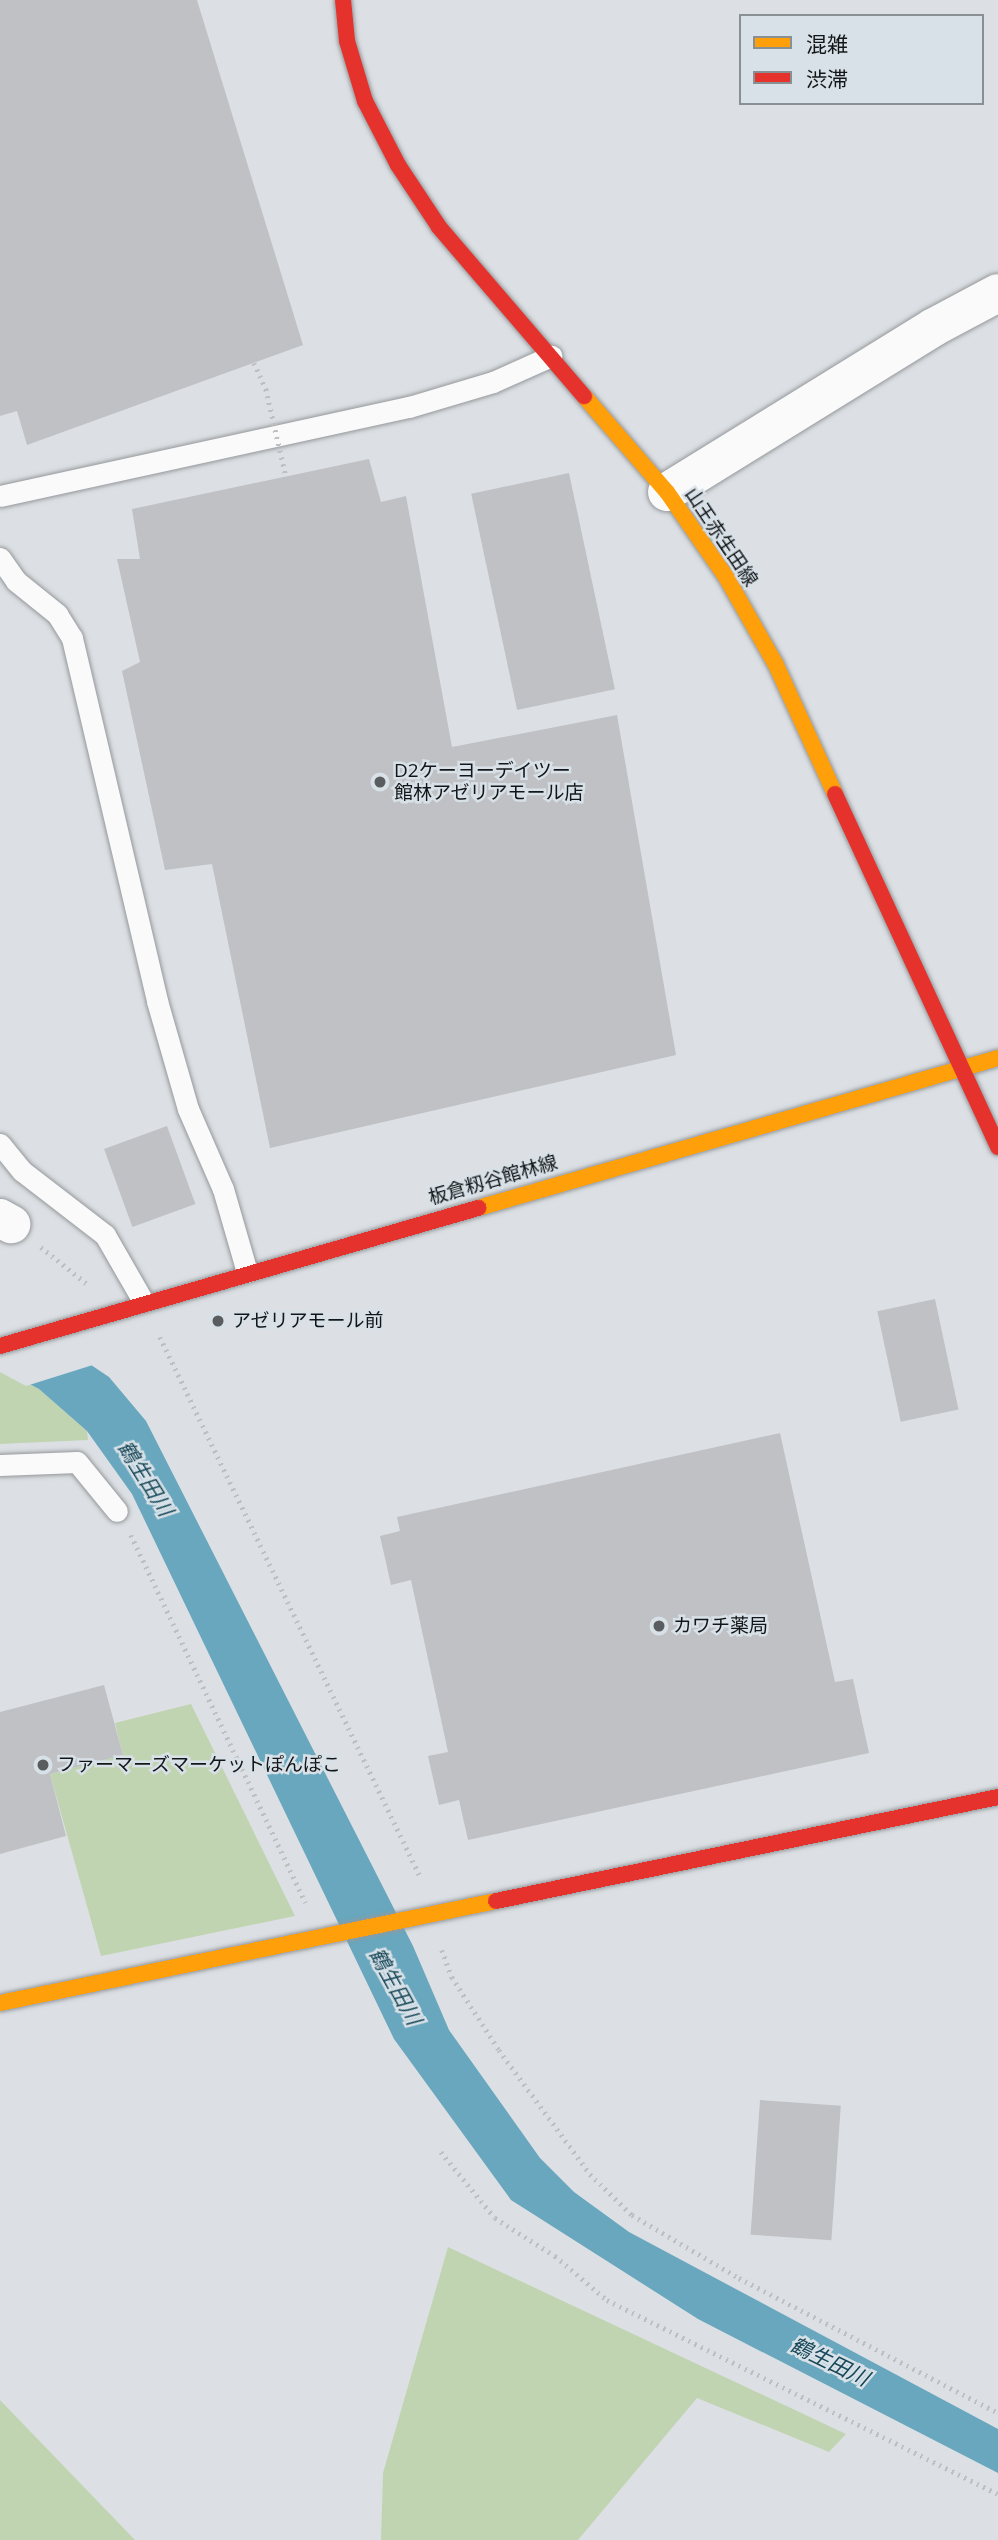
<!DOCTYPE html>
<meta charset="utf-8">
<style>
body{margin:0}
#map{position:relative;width:998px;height:2540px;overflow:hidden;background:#dce0e4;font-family:"Open Sans","Noto Sans JP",sans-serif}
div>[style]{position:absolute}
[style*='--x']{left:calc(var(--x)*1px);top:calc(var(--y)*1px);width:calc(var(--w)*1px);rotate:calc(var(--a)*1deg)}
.green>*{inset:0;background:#c1d4b1}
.water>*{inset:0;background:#68a7be}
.pier>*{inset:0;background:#dce0e4}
.building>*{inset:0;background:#bfc1c4;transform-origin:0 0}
.path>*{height:4.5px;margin-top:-2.25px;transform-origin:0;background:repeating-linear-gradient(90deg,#bdbfc0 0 2px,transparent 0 7px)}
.roads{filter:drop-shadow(0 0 2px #95989b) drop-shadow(0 0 2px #95989b)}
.lane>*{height:21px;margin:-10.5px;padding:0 10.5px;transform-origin:10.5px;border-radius:10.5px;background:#fafafb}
.street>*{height:38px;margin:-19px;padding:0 19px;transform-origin:19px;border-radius:19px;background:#fafafb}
.slow>*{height:16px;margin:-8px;padding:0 8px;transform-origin:8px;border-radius:8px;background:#ff9f0a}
.jam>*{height:16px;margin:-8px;padding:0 8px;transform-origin:8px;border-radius:8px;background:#e5322d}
.path-bridge>*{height:4.5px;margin-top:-2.25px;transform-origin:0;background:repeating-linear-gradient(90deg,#bdbfc0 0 2px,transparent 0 7px)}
.dots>*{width:19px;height:19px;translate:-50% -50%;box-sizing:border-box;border:4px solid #d8e1e7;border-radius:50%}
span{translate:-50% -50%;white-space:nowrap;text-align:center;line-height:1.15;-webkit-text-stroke:5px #d8e1e7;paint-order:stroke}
.street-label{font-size:19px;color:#131618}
.poi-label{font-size:19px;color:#131618}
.left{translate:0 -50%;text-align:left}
.water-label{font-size:21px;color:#174859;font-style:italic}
.legend{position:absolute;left:739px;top:14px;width:245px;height:91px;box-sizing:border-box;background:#d8e1e7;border:2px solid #899094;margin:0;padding:9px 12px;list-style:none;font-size:21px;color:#131618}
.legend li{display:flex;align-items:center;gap:14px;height:35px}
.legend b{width:35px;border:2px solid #899094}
</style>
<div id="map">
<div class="green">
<div style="clip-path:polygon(0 1367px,39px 1389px,87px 1431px,88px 1440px,0 1444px)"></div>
<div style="clip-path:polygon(191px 1704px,295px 1916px,101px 1956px,50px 1774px,123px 1755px,115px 1723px)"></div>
<div style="clip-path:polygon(448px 2247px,846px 2434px,829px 2452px,697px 2398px,578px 2540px,381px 2540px,383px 2473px)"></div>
<div style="clip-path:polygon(0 2400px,135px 2540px,0 2540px)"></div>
</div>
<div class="water">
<div style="clip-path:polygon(0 1304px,109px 1377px,146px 1421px,413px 1946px,449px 2030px,540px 2158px,574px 2192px,629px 2232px,998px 2429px,998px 2473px,698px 2319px,511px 2200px,394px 2039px,132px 1494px,87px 1431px,39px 1389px,0 1368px)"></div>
</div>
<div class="pier">
<div style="clip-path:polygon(0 1300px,2px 1301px,96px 1364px,26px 1386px,0 1372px)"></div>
</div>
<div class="building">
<div style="clip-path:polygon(0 0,197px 0,303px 345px,27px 445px,17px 411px,0 416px)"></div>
<div style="clip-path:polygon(369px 459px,381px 502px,406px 496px,452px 747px,617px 715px,676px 1055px,270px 1148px,212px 864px,165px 870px,122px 671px,140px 662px,117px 559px,140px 559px,132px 509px)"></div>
<div style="left:569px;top:473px;width:221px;height:100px;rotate:78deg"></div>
<div style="left:167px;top:1126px;width:83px;height:67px;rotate:70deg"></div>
<div style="left:935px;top:1299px;width:113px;height:59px;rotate:78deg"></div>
<div style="clip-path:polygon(780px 1433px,835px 1682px,853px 1679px,869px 1753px,468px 1840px,459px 1800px,439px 1805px,428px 1756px,448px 1752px,411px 1580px,391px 1585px,380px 1536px,400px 1531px,397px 1517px)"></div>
<div style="clip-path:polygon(104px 1685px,123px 1755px,50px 1774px,66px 1836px,0 1854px,0 1712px)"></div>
<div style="left:760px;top:2100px;width:81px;height:135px;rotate:4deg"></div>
</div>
<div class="path">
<div style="--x:41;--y:1247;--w:58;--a:38.7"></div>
<div style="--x:160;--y:1337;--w:601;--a:64.25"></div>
<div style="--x:131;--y:1535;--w:407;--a:64.6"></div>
<div style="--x:442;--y:1950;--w:29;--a:70"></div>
<div style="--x:452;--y:1977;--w:87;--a:57.2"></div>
<div style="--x:499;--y:2050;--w:154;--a:53.7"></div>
<div style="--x:590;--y:2174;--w:59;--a:44.3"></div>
<div style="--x:632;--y:2215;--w:124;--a:30.5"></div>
<div style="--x:739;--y:2278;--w:292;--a:27.5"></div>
<div style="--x:441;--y:2152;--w:85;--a:50.7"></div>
<div style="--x:495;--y:2218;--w:71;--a:32.3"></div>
<div style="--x:555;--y:2256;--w:68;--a:40.2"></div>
<div style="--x:607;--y:2300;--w:436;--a:26.4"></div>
</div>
<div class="roads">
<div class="lane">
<div style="--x:0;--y:496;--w:419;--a:-12.3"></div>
<div style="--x:409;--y:407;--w:88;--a:-16.6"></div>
<div style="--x:493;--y:382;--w:64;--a:-24.1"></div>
<div style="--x:0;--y:558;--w:28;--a:55"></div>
<div style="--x:16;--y:581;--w:53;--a:38.8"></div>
<div style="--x:57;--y:614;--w:28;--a:58"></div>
<div style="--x:72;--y:638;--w:373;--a:76.8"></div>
<div style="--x:157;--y:1001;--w:112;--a:74"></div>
<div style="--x:188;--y:1109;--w:87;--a:66.4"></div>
<div style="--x:223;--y:1189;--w:86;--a:73.9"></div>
<div style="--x:0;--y:1144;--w:35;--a:51"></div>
<div style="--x:22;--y:1171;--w:105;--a:37.6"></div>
<div style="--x:105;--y:1235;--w:76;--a:60.1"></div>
<div style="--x:0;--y:1465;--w:77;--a:-2.2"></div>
<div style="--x:77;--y:1462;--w:63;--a:50.8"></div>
</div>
<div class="street">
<div style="--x:667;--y:492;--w:314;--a:-31.7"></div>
<div style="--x:934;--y:327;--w:72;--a:-28"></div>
<div style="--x:0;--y:1218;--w:13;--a:29"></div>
</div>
<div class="slow">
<div style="--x:584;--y:396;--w:127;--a:49.2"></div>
<div style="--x:667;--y:492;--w:103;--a:55.2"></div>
<div style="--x:726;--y:577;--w:101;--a:60.4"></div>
<div style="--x:776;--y:665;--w:142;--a:65.4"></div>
<div style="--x:478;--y:1208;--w:541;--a:-16.09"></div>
<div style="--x:0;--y:2003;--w:506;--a:-11.62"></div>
</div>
<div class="jam">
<div style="--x:343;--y:0;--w:41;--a:84.4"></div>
<div style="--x:347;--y:41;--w:63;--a:73.3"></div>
<div style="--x:365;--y:101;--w:72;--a:62.7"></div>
<div style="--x:398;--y:165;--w:74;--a:56.5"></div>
<div style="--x:439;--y:227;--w:223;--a:49.4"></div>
<div style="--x:835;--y:794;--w:389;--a:65.2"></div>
<div style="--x:0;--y:1346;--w:498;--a:-16.1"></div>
<div style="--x:496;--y:1901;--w:513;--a:-11.7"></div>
</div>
</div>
<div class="path-bridge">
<div style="--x:254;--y:363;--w:29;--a:65"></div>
<div style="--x:266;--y:389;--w:89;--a:77.1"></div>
</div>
<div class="dots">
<div style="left:380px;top:782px;background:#595d5f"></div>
<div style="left:218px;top:1321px;background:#595d5f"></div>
<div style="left:659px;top:1626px;background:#595d5f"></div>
<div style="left:43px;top:1765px;background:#595d5f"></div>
</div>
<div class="street-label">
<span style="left:721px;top:537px;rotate:56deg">山王赤生田線</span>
<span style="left:493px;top:1180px;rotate:-16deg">板倉籾谷館林線</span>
</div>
<div class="poi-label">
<span class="left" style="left:394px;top:782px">D2ケーヨーデイツー<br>館林アゼリアモール店</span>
<span class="left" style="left:232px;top:1321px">アゼリアモール前</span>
<span class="left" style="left:673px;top:1626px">カワチ薬局</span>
<span class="left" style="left:57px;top:1765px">ファーマーズマーケットぽんぽこ</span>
</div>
<div class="water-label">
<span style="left:146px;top:1478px;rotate:58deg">鶴生田川</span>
<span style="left:396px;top:1986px;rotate:61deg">鶴生田川</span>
<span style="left:830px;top:2361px;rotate:26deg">鶴生田川</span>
</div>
<ul class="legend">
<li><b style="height:9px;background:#ff9f0a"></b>混雑</li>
<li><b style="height:9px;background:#e5322d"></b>渋滞</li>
</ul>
</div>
